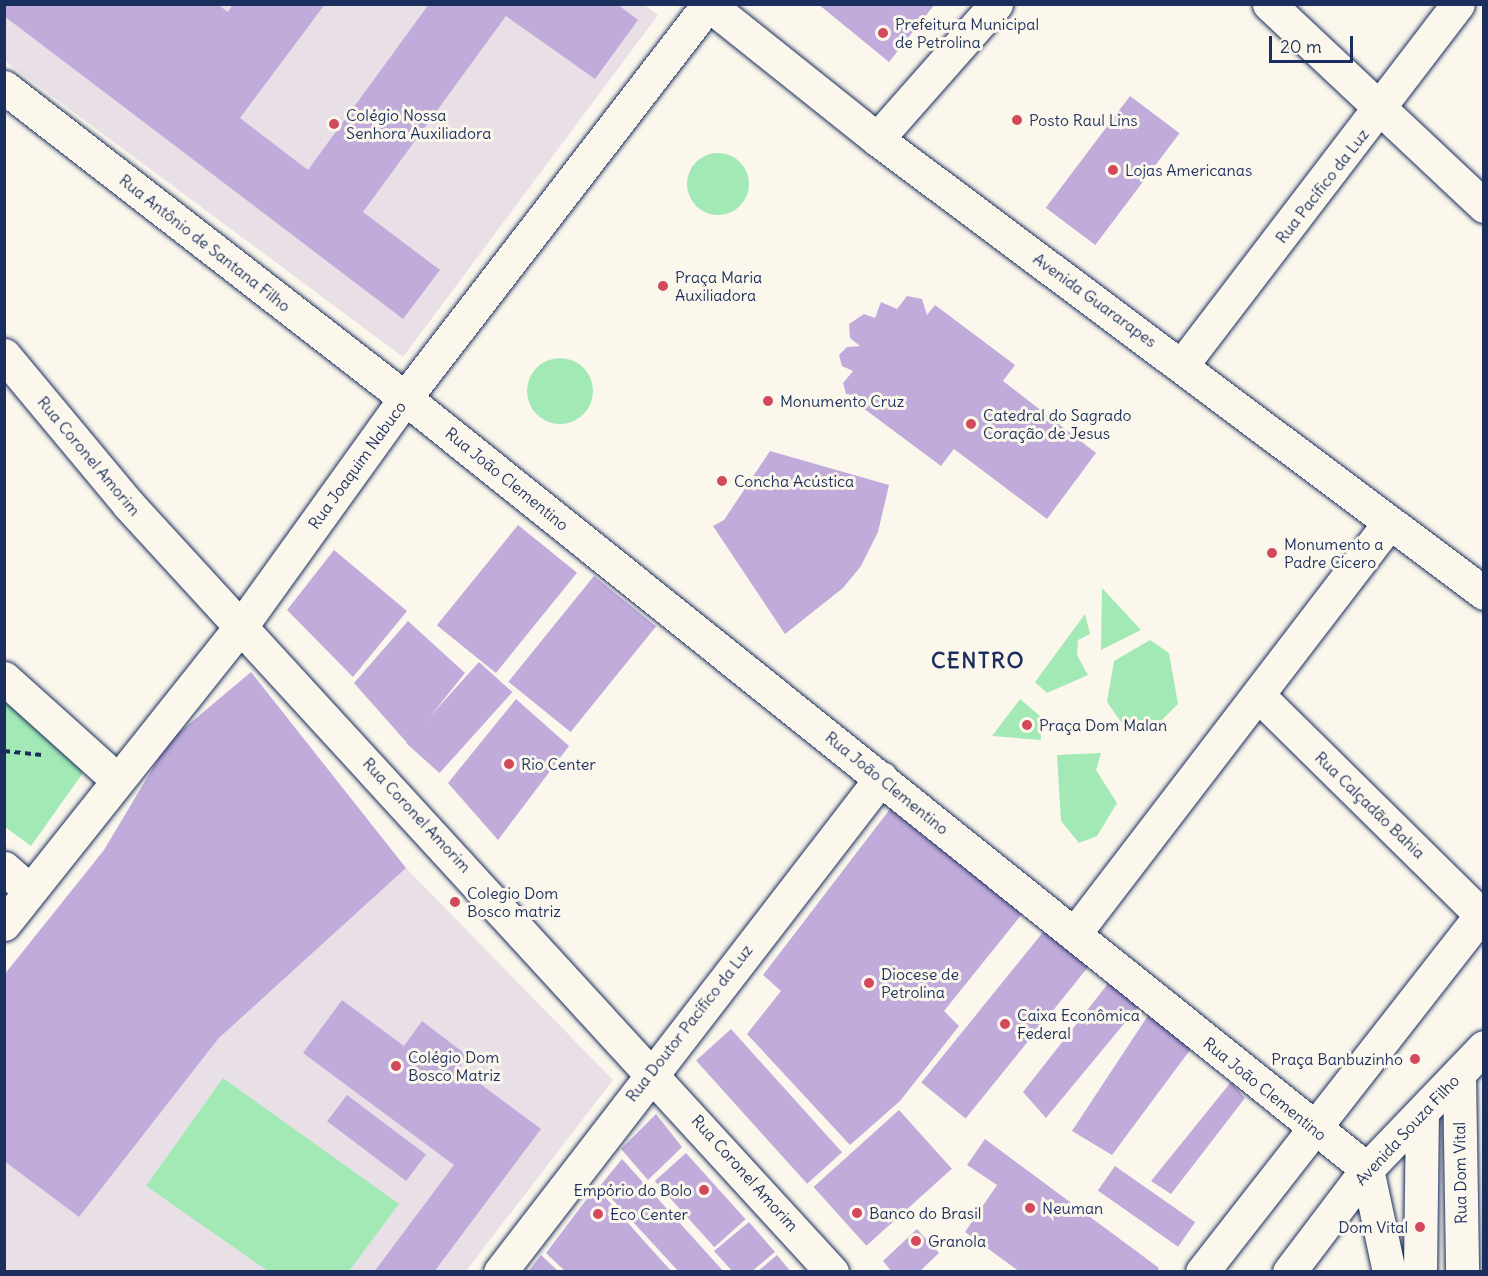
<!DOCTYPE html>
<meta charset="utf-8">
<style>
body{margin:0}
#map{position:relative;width:1488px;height:1276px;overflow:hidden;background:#fbf7ec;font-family:Delius,sans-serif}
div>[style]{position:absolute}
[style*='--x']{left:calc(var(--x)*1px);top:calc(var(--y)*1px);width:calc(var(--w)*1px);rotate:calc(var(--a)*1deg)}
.built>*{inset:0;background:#e9e0e7}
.green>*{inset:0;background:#a2e9b6}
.round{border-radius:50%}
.building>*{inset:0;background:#c0abdb;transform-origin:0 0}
.path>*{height:4px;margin-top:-2px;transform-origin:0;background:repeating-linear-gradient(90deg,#1b2f5e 0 6px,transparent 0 10.5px)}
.roads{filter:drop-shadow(0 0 2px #1b2f5e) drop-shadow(0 0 2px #1b2f5e)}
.minor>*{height:33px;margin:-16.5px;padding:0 16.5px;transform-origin:16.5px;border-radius:16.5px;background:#fbf7ec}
.major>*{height:33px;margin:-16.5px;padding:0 16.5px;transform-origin:16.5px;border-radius:16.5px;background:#fbf7ec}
.dots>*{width:16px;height:16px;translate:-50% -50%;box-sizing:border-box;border:3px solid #fbf7ec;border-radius:50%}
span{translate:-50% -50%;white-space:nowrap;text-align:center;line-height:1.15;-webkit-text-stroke:6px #fbf7ec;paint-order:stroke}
.poi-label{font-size:16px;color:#1b2f5e}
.left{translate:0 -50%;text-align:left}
.right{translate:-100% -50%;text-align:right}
.street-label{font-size:16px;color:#1b2f5e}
.district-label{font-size:22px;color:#1b2f5e;font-weight:700;letter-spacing:1.5px}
.frame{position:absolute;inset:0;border:6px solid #1b2f5e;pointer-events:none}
.scale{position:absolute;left:1269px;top:36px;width:84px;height:27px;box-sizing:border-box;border:3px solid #1b2f5e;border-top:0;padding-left:8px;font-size:18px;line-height:21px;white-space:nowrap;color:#1b2f5e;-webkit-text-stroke:4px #fbf7ec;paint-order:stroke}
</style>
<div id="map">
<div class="built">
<div style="clip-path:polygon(643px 4px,658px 15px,403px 357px,5px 61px,4px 5px)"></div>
<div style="clip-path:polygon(406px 868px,613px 1080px,466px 1271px,5px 1271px,4px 1161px,79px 1217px,203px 1053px)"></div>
</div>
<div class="green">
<div class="round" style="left:687px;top:153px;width:62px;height:62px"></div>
<div class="round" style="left:527px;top:358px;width:66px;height:66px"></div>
<div style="clip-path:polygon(1102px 588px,1141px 630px,1101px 650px)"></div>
<div style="clip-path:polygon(1085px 614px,1090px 634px,1078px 640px,1077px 655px,1088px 675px,1047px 693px,1035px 682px)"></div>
<div style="clip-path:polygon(1150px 640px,1169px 653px,1178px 704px,1158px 724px,1121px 722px,1107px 702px,1114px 661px)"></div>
<div style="clip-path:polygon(1020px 699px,1040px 716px,1041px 740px,992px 736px)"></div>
<div style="clip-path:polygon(4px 700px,85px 770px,31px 846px,5px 827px)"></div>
<div style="clip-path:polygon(1101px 753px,1096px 770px,1117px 803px,1097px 836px,1079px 843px,1061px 821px,1057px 755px)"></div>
<div style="clip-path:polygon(223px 1078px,399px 1204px,349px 1271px,268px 1271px,146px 1186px)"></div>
</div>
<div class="building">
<div style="clip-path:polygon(4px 4px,217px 4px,228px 12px,233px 4px,325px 4px,240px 118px,308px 170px,429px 4px,617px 4px,638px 20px,595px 79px,506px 16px,363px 212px,440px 270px,403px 319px,4px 16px)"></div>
<div style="clip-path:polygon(818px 4px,935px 4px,889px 62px)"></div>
<div style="left:1130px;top:96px;width:62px;height:140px;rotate:37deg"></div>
<div style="clip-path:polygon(907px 296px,922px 299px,927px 315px,935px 305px,1015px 365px,1003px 381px,1096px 453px,1047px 519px,954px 449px,941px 466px,859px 405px,866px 397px,846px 394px,843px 383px,853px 371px,842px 366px,839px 355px,847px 347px,860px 346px,850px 338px,849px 324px,864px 314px,875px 318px,881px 302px,897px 309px)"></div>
<div style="clip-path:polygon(770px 451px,889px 485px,878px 532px,861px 566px,843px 588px,785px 634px,713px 526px,724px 520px)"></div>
<div style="left:518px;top:525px;width:76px;height:129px;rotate:39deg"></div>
<div style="clip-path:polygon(334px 550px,407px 611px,353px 677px,287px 610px)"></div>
<div style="left:594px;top:576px;width:80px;height:136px;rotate:39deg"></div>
<div style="clip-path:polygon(408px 621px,465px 673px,408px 744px,354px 683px)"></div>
<div style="left:479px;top:662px;width:45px;height:109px;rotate:42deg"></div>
<div style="clip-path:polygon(251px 672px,406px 868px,218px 1039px,79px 1217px,4px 1161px,4px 975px,104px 850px,169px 741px)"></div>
<div style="clip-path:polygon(516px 699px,569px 746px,498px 840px,448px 783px)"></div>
<div style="clip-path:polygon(890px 809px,1022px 914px,944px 1011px,959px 1026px,900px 1101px,850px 1145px,747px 1034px,781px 991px,763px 975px)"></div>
<div style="left:1044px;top:931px;width:57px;height:195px;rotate:39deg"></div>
<div style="clip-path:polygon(1114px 976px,1142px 1002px,1046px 1118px,1023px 1092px)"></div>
<div style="clip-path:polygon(342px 1000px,404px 1046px,422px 1021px,468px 1056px,459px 1068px,541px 1129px,434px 1272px,374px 1272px,454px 1165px,303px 1053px)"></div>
<div style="clip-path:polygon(1151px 1011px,1193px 1046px,1112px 1155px,1072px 1131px)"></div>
<div style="left:731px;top:1029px;width:166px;height:47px;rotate:48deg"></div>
<div style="clip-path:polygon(1231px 1082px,1245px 1098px,1171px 1194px,1151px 1181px)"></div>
<div style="left:347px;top:1095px;width:99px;height:33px;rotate:37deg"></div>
<div style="left:899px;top:1110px;width:79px;height:115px;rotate:48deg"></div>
<div style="clip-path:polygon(656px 1114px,682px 1147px,648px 1180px,621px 1149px)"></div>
<div style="clip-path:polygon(985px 1139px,1159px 1268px,1156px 1272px,1020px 1272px,965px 1232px,997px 1185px,967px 1165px)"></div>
<div style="left:686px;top:1153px;width:89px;height:42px;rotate:48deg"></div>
<div style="clip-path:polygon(622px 1159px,724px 1272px,679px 1272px,600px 1186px)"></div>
<div style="left:1115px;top:1166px;width:98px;height:30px;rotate:35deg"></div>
<div style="clip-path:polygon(596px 1187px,644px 1241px,672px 1272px,566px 1272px,546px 1253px)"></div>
<div style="clip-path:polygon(749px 1222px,775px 1252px,751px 1272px,733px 1272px,714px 1251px)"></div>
<div style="clip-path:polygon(917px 1229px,939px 1253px,919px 1272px,892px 1272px,883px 1261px)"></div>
<div style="clip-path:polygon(541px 1255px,559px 1272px,528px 1272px)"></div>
<div style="clip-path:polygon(777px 1255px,791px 1272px,757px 1272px)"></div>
</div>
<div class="path">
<div style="--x:4;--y:751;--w:38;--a:6"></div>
</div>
<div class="roads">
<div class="minor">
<div style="--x:1269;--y:4;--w:295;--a:43.2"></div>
<div style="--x:4;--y:87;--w:507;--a:37.8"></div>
<div style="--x:877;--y:139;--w:180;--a:-48.6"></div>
<div style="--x:4;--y:355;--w:194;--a:50.2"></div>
<div style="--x:128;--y:504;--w:1042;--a:47.49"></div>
<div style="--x:1182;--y:365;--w:454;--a:-52.6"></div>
<div style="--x:4;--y:678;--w:151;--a:42"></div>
<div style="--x:1259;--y:696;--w:312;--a:44.6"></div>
<div style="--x:4;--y:868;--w:32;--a:41"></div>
<div style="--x:1075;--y:933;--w:516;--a:-52.55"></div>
<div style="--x:1459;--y:1074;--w:198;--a:89.1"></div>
<div style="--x:1367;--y:1169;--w:105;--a:77.9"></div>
<div style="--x:500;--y:1272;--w:624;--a:-52.36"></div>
<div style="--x:1420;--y:1272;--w:158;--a:-89.3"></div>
</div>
<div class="major">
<div style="--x:708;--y:4;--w:216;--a:38.6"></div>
<div style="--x:877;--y:139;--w:758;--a:36.79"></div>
<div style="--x:405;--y:398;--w:1233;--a:38.71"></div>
<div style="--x:4;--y:924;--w:382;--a:-51.5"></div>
<div style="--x:242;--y:625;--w:279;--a:-54.3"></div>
<div style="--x:405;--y:398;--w:497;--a:-52.4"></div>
<div style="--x:1202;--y:1272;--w:458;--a:-52"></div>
<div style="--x:1289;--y:1272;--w:129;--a:-52.9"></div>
<div style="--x:1367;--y:1169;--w:169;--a:-46.2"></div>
</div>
</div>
<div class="dots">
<div style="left:883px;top:33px;background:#d1495b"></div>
<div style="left:1017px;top:120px;background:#d1495b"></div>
<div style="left:334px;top:124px;background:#d1495b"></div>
<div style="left:1113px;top:170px;background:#d1495b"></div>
<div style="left:663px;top:286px;background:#d1495b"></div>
<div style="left:768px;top:401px;background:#d1495b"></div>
<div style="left:971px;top:424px;background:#d1495b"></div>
<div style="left:722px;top:481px;background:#d1495b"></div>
<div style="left:1272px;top:553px;background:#d1495b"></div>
<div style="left:1027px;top:725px;background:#d1495b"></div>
<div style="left:509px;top:764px;background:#d1495b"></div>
<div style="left:455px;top:902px;background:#d1495b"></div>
<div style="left:869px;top:983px;background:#d1495b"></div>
<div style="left:1005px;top:1024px;background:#d1495b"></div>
<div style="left:1415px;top:1059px;background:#d1495b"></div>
<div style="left:396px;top:1066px;background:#d1495b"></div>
<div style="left:704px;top:1190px;background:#d1495b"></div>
<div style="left:1030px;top:1208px;background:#d1495b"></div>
<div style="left:857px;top:1213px;background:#d1495b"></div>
<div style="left:598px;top:1214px;background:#d1495b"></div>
<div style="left:1420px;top:1227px;background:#d1495b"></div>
<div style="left:916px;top:1241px;background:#d1495b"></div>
</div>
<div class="poi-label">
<span class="left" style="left:895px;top:33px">Prefeitura Municipal<br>de Petrolina</span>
<span class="left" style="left:346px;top:124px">Colégio Nossa<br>Senhora Auxiliadora</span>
<span class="left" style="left:1029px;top:120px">Posto Raul Lins</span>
<span class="left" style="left:1125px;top:170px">Lojas Americanas</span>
<span class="left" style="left:675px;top:286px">Praça Maria<br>Auxiliadora</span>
<span class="left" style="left:780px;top:401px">Monumento Cruz</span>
<span class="left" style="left:983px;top:424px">Catedral do Sagrado<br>Coração de Jesus</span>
<span class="left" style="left:734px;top:481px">Concha Acústica</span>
<span class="left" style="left:1284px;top:553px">Monumento a<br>Padre Cicero</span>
<span class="left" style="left:1039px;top:725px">Praça Dom Malan</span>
<span class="left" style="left:521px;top:764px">Rio Center</span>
<span class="left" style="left:467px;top:902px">Colegio Dom<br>Bosco matriz</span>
<span class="left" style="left:881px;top:983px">Diocese de<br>Petrolina</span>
<span class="left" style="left:1017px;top:1024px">Caixa Econômica<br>Federal</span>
<span class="left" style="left:408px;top:1066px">Colégio Dom<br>Bosco Matriz</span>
<span class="right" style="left:1403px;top:1059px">Praça Banbuzinho</span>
<span class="right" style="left:692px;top:1190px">Empório do Bolo</span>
<span class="left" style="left:1042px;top:1208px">Neuman</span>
<span class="left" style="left:869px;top:1213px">Banco do Brasil</span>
<span class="left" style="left:610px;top:1214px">Eco Center</span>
<span class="right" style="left:1408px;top:1227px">Dom Vital</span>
<span class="left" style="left:928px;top:1241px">Granola</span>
</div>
<div class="street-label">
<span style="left:1322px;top:186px;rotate:-52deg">Rua Pacífico da Luz</span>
<span style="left:205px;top:243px;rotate:38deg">Rua Antônio de Santana Filho</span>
<span style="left:1095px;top:300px;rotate:36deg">Avenida Guararapes</span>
<span style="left:89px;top:456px;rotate:50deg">Rua Coronel Amorim</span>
<span style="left:357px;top:465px;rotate:-54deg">Rua Joaquim Nabuco</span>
<span style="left:507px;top:479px;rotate:39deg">Rua João Clementino</span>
<span style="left:887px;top:783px;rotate:39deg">Rua João Clementino</span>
<span style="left:1370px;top:805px;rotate:44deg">Rua Calçadão Bahia</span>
<span style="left:417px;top:815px;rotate:47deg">Rua Coronel Amorim</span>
<span style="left:689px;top:1023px;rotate:-52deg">Rua Doutor Pacífico da Luz</span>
<span style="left:1265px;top:1089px;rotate:39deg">Rua João Clementino</span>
<span style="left:1407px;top:1130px;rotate:-47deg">Avenida Souza Filho</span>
<span style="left:745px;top:1173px;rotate:48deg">Rua Coronel Amorim</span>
<span style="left:1460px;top:1173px;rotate:-91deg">Rua Dom Vital</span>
</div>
<div class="district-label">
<span style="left:978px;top:661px">CENTRO</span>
</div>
<div class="frame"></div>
<div class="scale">20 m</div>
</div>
